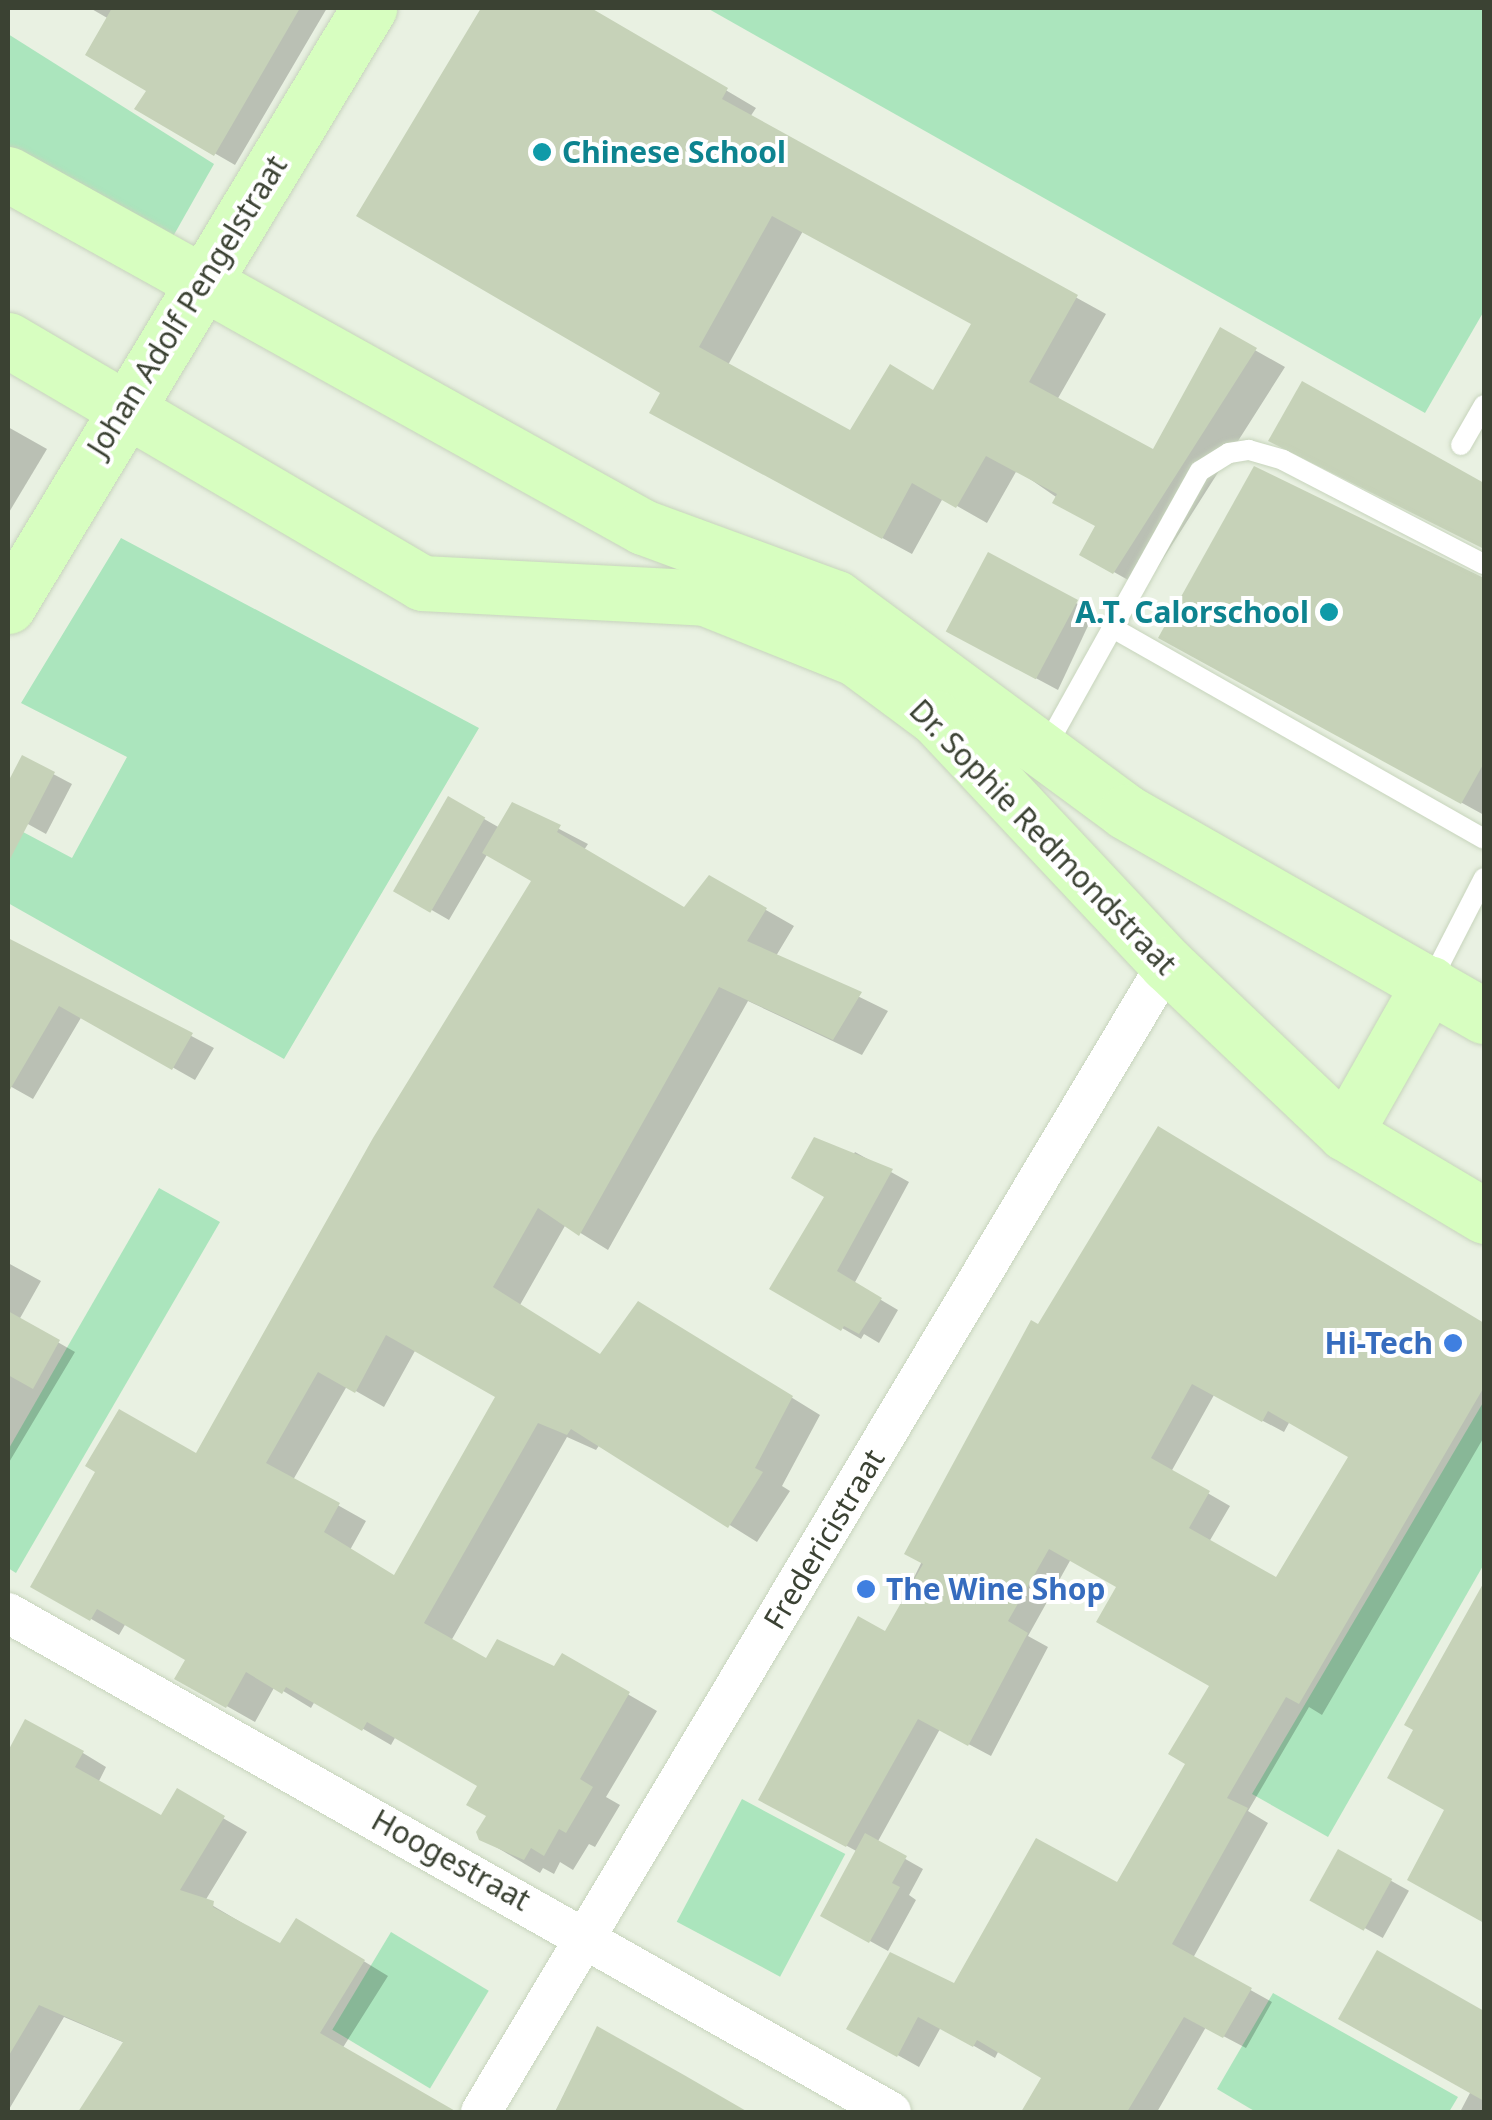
<!DOCTYPE html>
<style>
body{margin:0}
#map{position:relative;width:1492px;height:2120px;overflow:hidden;background:#e9f1e2;font-family:"Noto Sans",sans-serif}
div>[style]{position:absolute}
[style*='--x']{left:calc(var(--x)*1px);top:calc(var(--y)*1px);width:calc(var(--w)*1px);rotate:calc(var(--a)*1deg)}
.green>*{inset:0;background:#abe5bd;transform-origin:0 0}
.shadow>*{inset:0;background:#0003;transform-origin:0 0}
.building>*{inset:0;background:#c6d2b8;transform-origin:0 0}
.roads{filter:drop-shadow(0 0 2px #c7d4bc) drop-shadow(0 0 2px #c7d4bc)}
.lane>*{height:20px;margin:-10px;padding:0 10px;transform-origin:10px;border-radius:10px;background:#fff}
.street>*{height:40px;margin:-20px;padding:0 20px;transform-origin:20px;border-radius:20px;background:#fff}
.secondary>*{height:55px;margin:-27.5px;padding:0 27.5px;transform-origin:27.5px;border-radius:27.5px;background:#d7fec0}
.dots>*{width:28px;height:28px;translate:-50% -50%;box-sizing:border-box;border:5px solid #fff;border-radius:50%}
span{translate:-50% -50%;white-space:nowrap;text-align:center;line-height:1.15;-webkit-text-stroke:8px #fff;paint-order:stroke}
.culture-label{font-size:30px;color:#0d838f;font-weight:700}
.left{translate:0 -50%;text-align:left}
.right{translate:-100% -50%;text-align:right}
.street-label{font-size:30px;color:#3b4233}
.shop-label{font-size:30px;color:#366cbe;font-weight:700}
.frame{position:absolute;inset:0;border:10px solid #3b4233;pointer-events:none}
</style>
<div id="map">
<div class="green">
<div style="clip-path:polygon(707px 8px,1484px 8px,1484px 311px,1425px 413px)"></div>
<div style="clip-path:polygon(8px 34px,214px 164px,171px 240px,8px 146px)"></div>
<div style="clip-path:polygon(121px 538px,479px 728px,284px 1059px,8px 903px,8px 824px,72px 858px,127px 757px,21px 703px)"></div>
<div style="clip-path:polygon(159px 1188px,220px 1222px,16px 1573px,8px 1568px,8px 1450px)"></div>
<div style="clip-path:polygon(1484px 1401px,1484px 1564px,1328px 1837px,1252px 1794px)"></div>
<div style="left:742px;top:1799px;width:117px;height:139px;rotate:28deg"></div>
<div style="left:391px;top:1932px;width:114px;height:114px;rotate:31deg"></div>
<div style="clip-path:polygon(1273px 1993px,1458px 2097px,1449px 2112px,1256px 2112px,1217px 2089px)"></div>
</div>
<div class="shadow">
<div style="clip-path:polygon(90px 8px,327px 8px,235px 165px,138px 109px,150px 90px,109px 19px)"></div>
<div style="clip-path:polygon(evenodd,484px 8px,587px 8px,756px 108px,750px 117px,1106px 314px,1057px 400px,1154px 452px,1221px 331px,1285px 367px,1144px 589px,1082px 554px,1098px 526px,1017px 470px,987px 523px,943px 498px,912px 554px,681px 429px,663px 392px,359px 216px,484px 8px,803px 231px,974px 323px,934px 393px,851px 433px,728px 365px,803px 231px)"></div>
<div style="clip-path:polygon(8px 427px,47px 449px,8px 514px)"></div>
<div style="clip-path:polygon(1484px 577px,1484px 815px,1188px 652px,1477px 579px)"></div>
<div style="clip-path:polygon(1076px 603px,1094px 613px,1058px 690px,968px 642px)"></div>
<div style="clip-path:polygon(23px 758px,72px 784px,46px 834px,8px 813px,8px 787px)"></div>
<div style="clip-path:polygon(evenodd,449px 799px,500px 828px,513px 805px,588px 844px,584px 850px,685px 910px,710px 878px,794px 926px,776px 956px,888px 1011px,862px 1055px,748px 1001px,608px 1250px,566px 1224px,520px 1305px,601px 1356px,667px 1321px,820px 1415px,782px 1486px,790px 1491px,757px 1542px,600px 1444px,596px 1450px,567px 1437px,451px 1641px,487px 1661px,555px 1670px,563px 1657px,657px 1711px,606px 1797px,620px 1805px,595px 1847px,589px 1844px,573px 1870px,560px 1862px,554px 1874px,543px 1868px,540px 1873px,481px 1838px,489px 1815px,481px 1785px,396px 1736px,391px 1745px,315px 1701px,311px 1708px,275px 1686px,255px 1722px,177px 1678px,188px 1659px,126px 1623px,119px 1635px,34px 1586px,197px 1457px,534px 880px,488px 853px,449px 920px,397px 890px,449px 799px,416px 1349px,498px 1396px,395px 1578px,350px 1550px,366px 1521px,293px 1480px,347px 1386px,384px 1407px,416px 1349px)"></div>
<div style="clip-path:polygon(8px 939px,214px 1048px,195px 1080px,82px 1016px,33px 1099px,8px 1085px)"></div>
<div style="clip-path:polygon(evenodd,1158px 1129px,1484px 1325px,1484px 1437px,1322px 1715px,1309px 1707px,1248px 1811px,1268px 1823px,1193px 1958px,1272px 2002px,1246px 2048px,1206px 2027px,1157px 2112px,1041px 2112px,1028px 2105px,1044px 2077px,999px 2050px,995px 2058px,941px 2027px,919px 2067px,849px 2028px,955px 1987px,1118px 1885px,1189px 1763px,1212px 1685px,1119px 1586px,1071px 1559px,1028px 1636px,1048px 1647px,991px 1756px,940px 1729px,877px 1843px,923px 1869px,909px 1895px,916px 1900px,888px 1951px,823px 1915px,858px 1852px,762px 1799px,886px 1634px,1038px 1327px,1158px 1129px,1214px 1395px,1284px 1432px,1290px 1421px,1351px 1456px,1277px 1580px,1209px 1542px,1230px 1506px,1171px 1472px,1214px 1395px)"></div>
<div style="clip-path:polygon(855px 1152px,909px 1182px,854px 1284px,898px 1310px,879px 1343px,864px 1334px,861px 1339px,773px 1288px)"></div>
<div style="clip-path:polygon(8px 1263px,41px 1281px,19px 1320px,75px 1352px,8px 1464px)"></div>
<div style="clip-path:polygon(1484px 1587px,1484px 1919px,1434px 1892px,1447px 1809px,1416px 1729px,1407px 1724px)"></div>
<div style="clip-path:polygon(83px 1753px,106px 1767px,98px 1783px,162px 1818px,178px 1792px,247px 1832px,205px 1901px,281px 1946px,321px 1935px,388px 1976px,342px 2049px,446px 2112px,81px 2112px,125px 2043px,64px 2017px,8px 2111px,8px 1754px)"></div>
<div style="left:1339px;top:1852px;width:80px;height:54px;rotate:29deg"></div>
<div style="clip-path:polygon(1378px 1954px,1484px 2014px,1484px 2112px,1460px 2112px,1471px 2091px)"></div>
<div style="clip-path:polygon(598px 2029px,743px 2112px,555px 2112px)"></div>
</div>
<div class="building">
<div style="clip-path:polygon(112px 8px,300px 8px,214px 156px,134px 109px,146px 91px,85px 55px)"></div>
<div style="clip-path:polygon(evenodd,481px 8px,591px 8px,728px 88px,722px 99px,1078px 295px,1029px 382px,1153px 449px,1220px 327px,1257px 348px,1113px 574px,1079px 555px,1095px 526px,1052px 503px,1057px 494px,986px 456px,956px 508px,912px 483px,882px 539px,649px 413px,660px 393px,356px 216px,481px 8px,772px 216px,971px 324px,933px 390px,890px 364px,850px 430px,699px 347px,772px 216px)"></div>
<div style="clip-path:polygon(1302px 381px,1484px 483px,1484px 549px,1268px 441px)"></div>
<div style="clip-path:polygon(1254px 466px,1484px 578px,1484px 763px,1461px 804px,1158px 638px)"></div>
<div style="left:988px;top:552px;width:102px;height:90px;rotate:28deg"></div>
<div style="clip-path:polygon(22px 755px,55px 772px,8px 863px,8px 782px)"></div>
<div style="left:448px;top:796px;width:43px;height:110px;rotate:30deg"></div>
<div style="clip-path:polygon(evenodd,512px 802px,561px 825px,557px 832px,684px 907px,709px 875px,767px 908px,747px 941px,862px 992px,833px 1040px,719px 987px,579px 1236px,538px 1208px,493px 1287px,600px 1354px,638px 1301px,793px 1396px,755px 1468px,763px 1472px,728px 1528px,571px 1429px,567px 1435px,538px 1423px,424px 1623px,486px 1658px,497px 1639px,554px 1666px,562px 1653px,630px 1692px,580px 1779px,593px 1787px,566px 1833px,559px 1829px,544px 1856px,531px 1848px,524px 1860px,479px 1840px,476px 1832px,486px 1816px,466px 1805px,477px 1786px,367px 1722px,362px 1731px,286px 1687px,282px 1694px,246px 1672px,226px 1708px,174px 1679px,185px 1660px,97px 1609px,90px 1621px,30px 1587px,95px 1472px,85px 1466px,119px 1409px,196px 1453px,373px 1138px,531px 881px,482px 853px,512px 802px,386px 1335px,495px 1397px,394px 1575px,324px 1532px,340px 1503px,266px 1463px,318px 1372px,355px 1393px,386px 1335px)"></div>
<div style="clip-path:polygon(8px 938px,193px 1033px,172px 1070px,59px 1006px,8px 1093px)"></div>
<div style="clip-path:polygon(evenodd,1158px 1126px,1484px 1323px,1484px 1387px,1299px 1704px,1286px 1697px,1227px 1798px,1248px 1808px,1172px 1944px,1252px 1988px,1223px 2038px,1184px 2017px,1127px 2112px,1021px 2112px,1041px 2078px,977px 2040px,973px 2047px,918px 2017px,897px 2057px,846px 2029px,890px 1952px,954px 1983px,1036px 1838px,1117px 1882px,1185px 1764px,1168px 1754px,1209px 1686px,1096px 1622px,1116px 1587px,1049px 1549px,1008px 1621px,1028px 1633px,968px 1746px,918px 1719px,846px 1847px,758px 1800px,858px 1616px,885px 1631px,923px 1564px,904px 1554px,1031px 1320px,1038px 1324px,1158px 1126px,1192px 1384px,1262px 1422px,1268px 1411px,1348px 1457px,1276px 1577px,1189px 1528px,1210px 1491px,1151px 1458px,1192px 1384px)"></div>
<div style="clip-path:polygon(814px 1137px,893px 1169px,837px 1271px,882px 1298px,859px 1334px,844px 1326px,841px 1331px,769px 1289px,824px 1197px,791px 1178px)"></div>
<div style="clip-path:polygon(8px 1311px,60px 1340px,33px 1389px,8px 1375px)"></div>
<div style="clip-path:polygon(1484px 1582px,1484px 1923px,1407px 1880px,1444px 1810px,1387px 1778px,1413px 1730px,1404px 1725px)"></div>
<div style="clip-path:polygon(25px 1719px,84px 1751px,75px 1767px,161px 1815px,177px 1788px,225px 1816px,180px 1890px,214px 1901px,213px 1907px,280px 1943px,296px 1918px,365px 1960px,320px 2033px,457px 2112px,78px 2112px,123px 2042px,39px 2005px,8px 2057px,8px 1751px)"></div>
<div style="clip-path:polygon(865px 1833px,907px 1856px,892px 1883px,900px 1887px,869px 1943px,820px 1916px)"></div>
<div style="left:1338px;top:1849px;width:62px;height:59px;rotate:29deg"></div>
<div style="clip-path:polygon(1377px 1950px,1484px 2011px,1484px 2101px,1338px 2019px)"></div>
<div style="clip-path:polygon(597px 2026px,684px 2075px,748px 2112px,555px 2112px)"></div>
</div>
<div class="roads">
<div class="lane">
<div style="--x:1461;--y:445;--w:46;--a:-60.1"></div>
<div style="--x:1111;--y:627;--w:429;--a:29.6"></div>
<div style="--x:1045;--y:749;--w:318;--a:-60.9"></div>
<div style="--x:1200;--y:471;--w:34;--a:-32"></div>
<div style="--x:1229;--y:453;--w:20;--a:-9"></div>
<div style="--x:1249;--y:450;--w:35;--a:16"></div>
<div style="--x:1283;--y:460;--w:226;--a:27.4"></div>
<div style="--x:1430;--y:983;--w:118;--a:-62.8"></div>
</div>
<div class="street">
<div style="--x:8;--y:1613;--w:1014;--a:29.47"></div>
<div style="--x:481;--y:2112;--w:1337;--a:-59.14"></div>
</div>
<div class="secondary">
<div style="--x:8;--y:174;--w:727;--a:29.07"></div>
<div style="--x:643;--y:527;--w:206;--a:20.2"></div>
<div style="--x:836;--y:598;--w:360;--a:36.4"></div>
<div style="--x:1126;--y:812;--w:412;--a:29.7"></div>
<div style="--x:8;--y:340;--w:480;--a:30.4"></div>
<div style="--x:422;--y:583;--w:283;--a:3"></div>
<div style="--x:705;--y:598;--w:162;--a:21.8"></div>
<div style="--x:855;--y:658;--w:101;--a:36.5"></div>
<div style="--x:936;--y:718;--w:337;--a:46.8"></div>
<div style="--x:1167;--y:964;--w:245;--a:43.5"></div>
<div style="--x:1345;--y:1133;--w:162;--a:30.8"></div>
<div style="--x:8;--y:606;--w:699;--a:-58.88"></div>
<div style="--x:1345;--y:1133;--w:172;--a:-60.5"></div>
</div>
</div>
<div class="dots">
<div style="left:542px;top:152px;background:#0f9aa8"></div>
<div style="left:1329px;top:612px;background:#0f9aa8"></div>
<div style="left:1453px;top:1343px;background:#3f7fe0"></div>
<div style="left:866px;top:1589px;background:#3f7fe0"></div>
</div>
<div class="culture-label">
<span class="left" style="left:562px;top:152px">Chinese School</span>
<span class="right" style="left:1309px;top:612px">A.T. Calorschool</span>
</div>
<div class="street-label">
<span style="left:187px;top:306px;rotate:-58deg">Johan Adolf Pengelstraat</span>
<span style="left:1043px;top:837px;rotate:46deg">Dr. Sophie Redmondstraat</span>
<span style="left:824px;top:1539px;rotate:-59deg">Fredericistraat</span>
<span style="left:451px;top:1860px;rotate:29deg">Hoogestraat</span>
</div>
<div class="shop-label">
<span class="right" style="left:1433px;top:1343px">Hi-Tech</span>
<span class="left" style="left:886px;top:1589px">The Wine Shop</span>
</div>
<div class="frame"></div>
</div>
